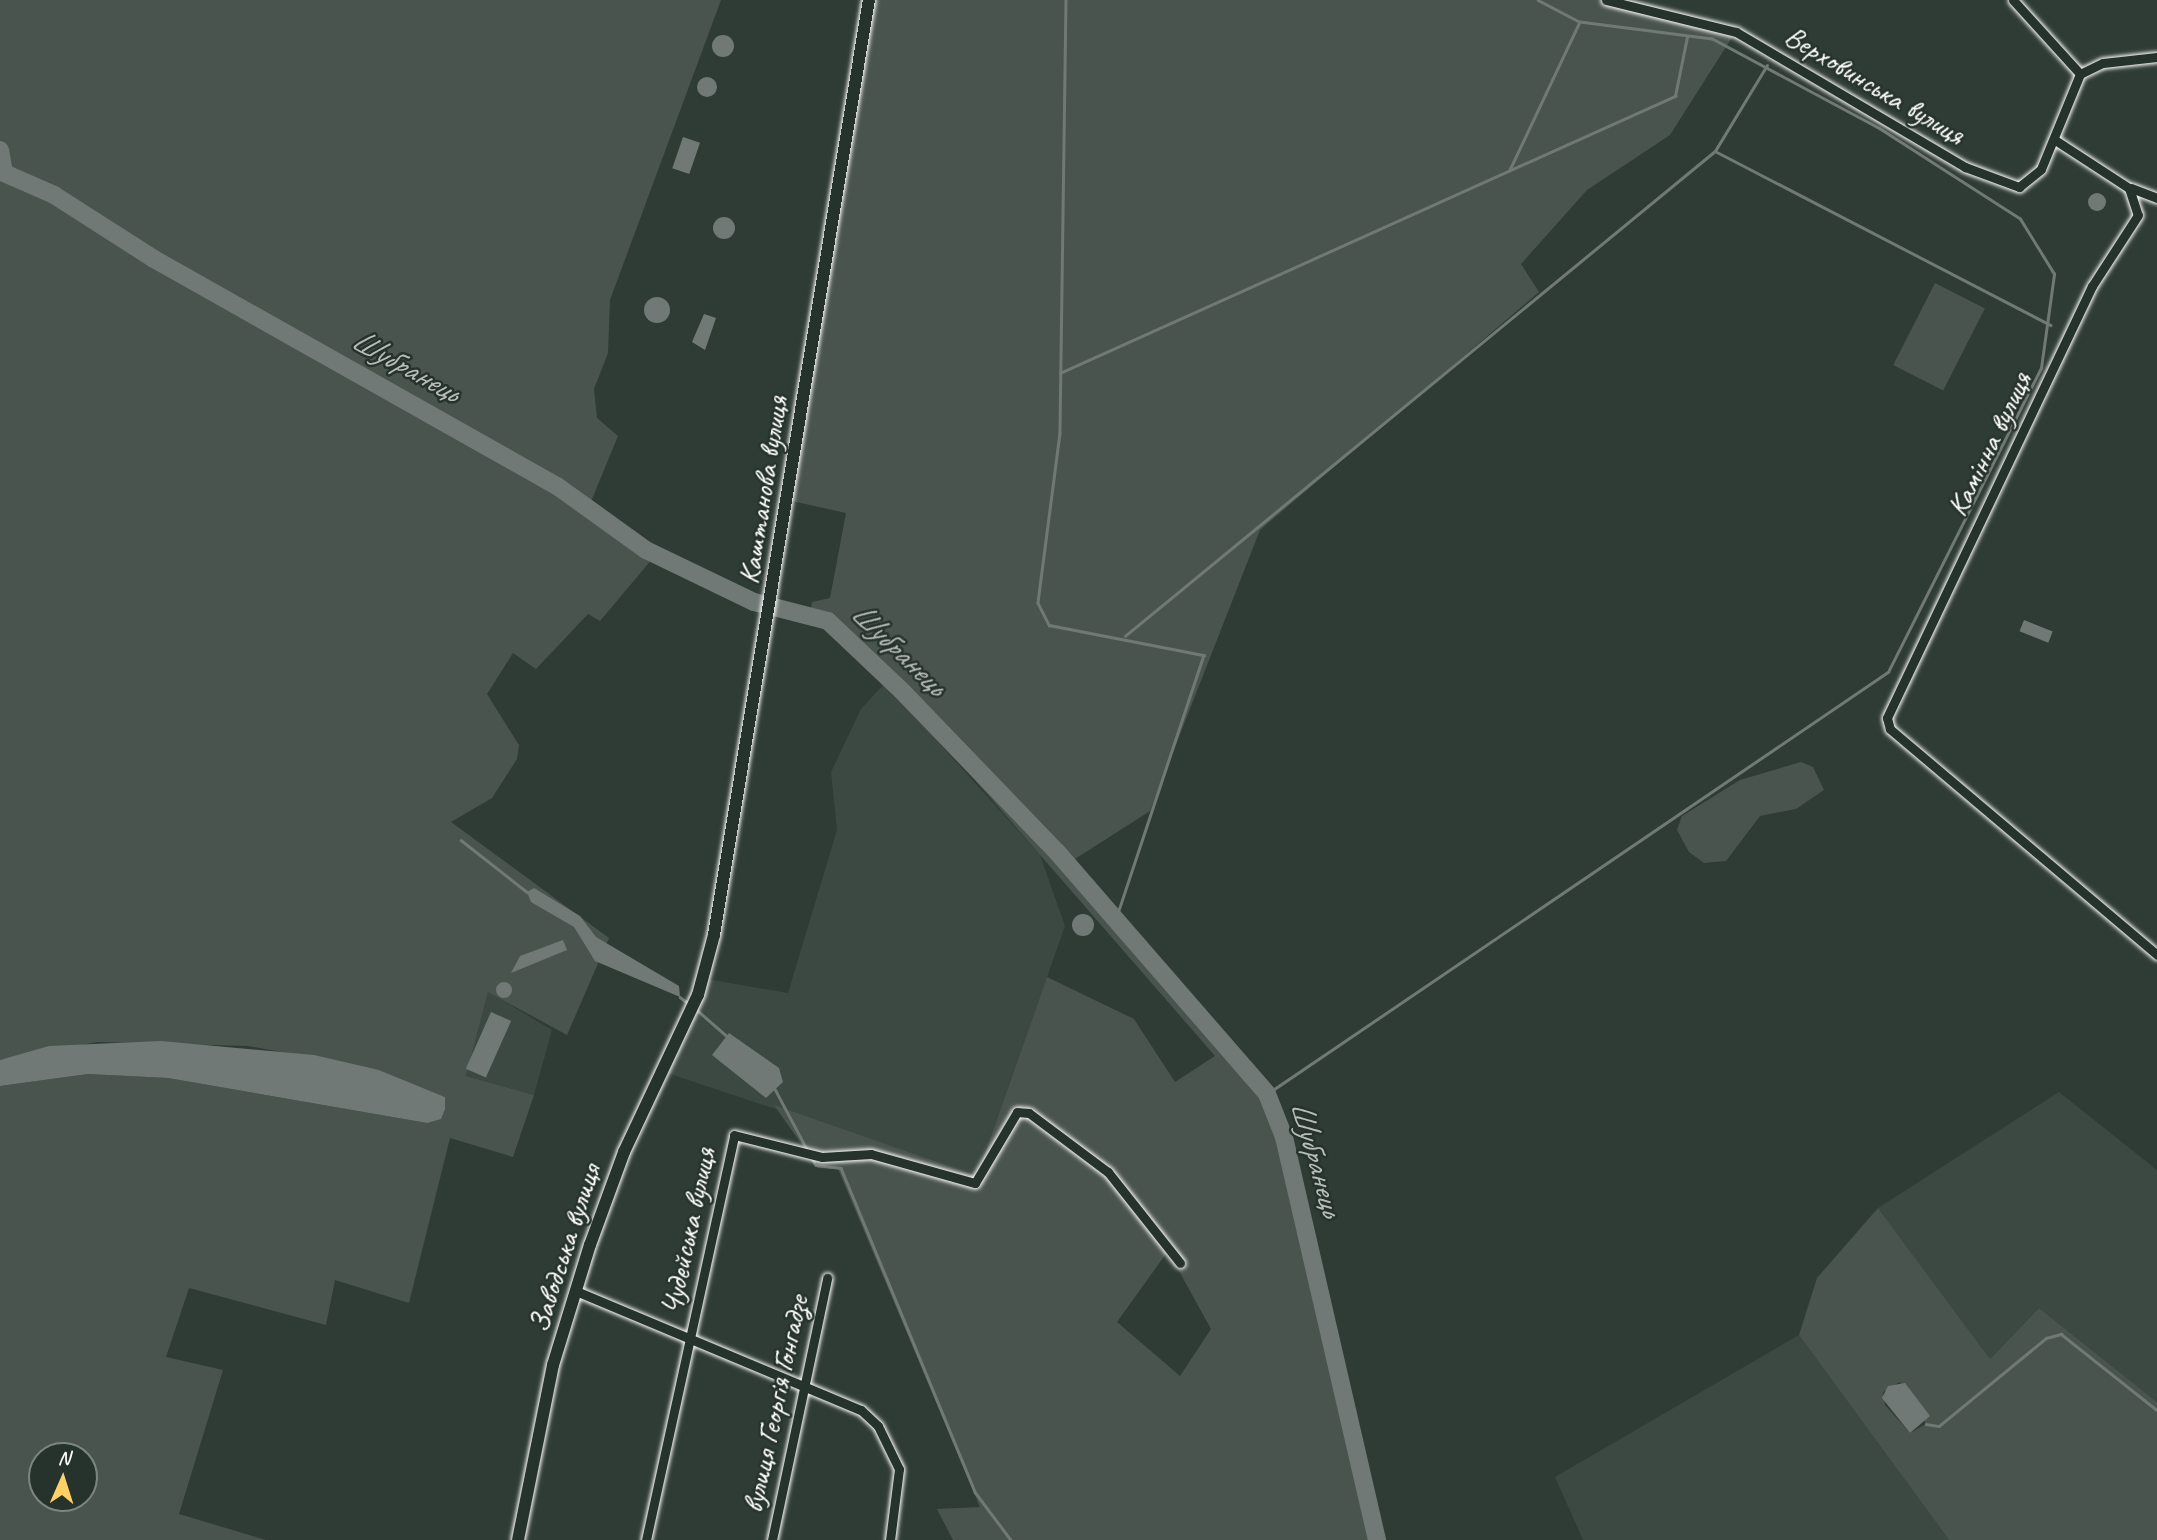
<!DOCTYPE html>
<meta charset="utf-8">
<style>
body{margin:0}
#map{position:relative;width:2157px;height:1540px;overflow:hidden;background:#2f3b35;font-family:Caveat,sans-serif}
div>[style]{position:absolute}
[style*='--x']{left:calc(var(--x)*1px);top:calc(var(--y)*1px);width:calc(var(--w)*1px);rotate:calc(var(--a)*1deg)}
.built>*{inset:0;background:#3c4842}
.green>*{inset:0;background:#4a544f;transform-origin:0 0}
.water>*{inset:0;background:#707975;transform-origin:0 0}
.round{border-radius:50%}
.stream>*{height:2.5px;margin:-1.25px;padding:0 1.25px;transform-origin:1.25px;border-radius:1.25px;background:#707975}
.river>*{height:18px;margin:-9px;padding:0 9px;transform-origin:9px;border-radius:9px;background:#707975}
.roads{filter:drop-shadow(0 0 2px #fff) drop-shadow(0 0 2px #fff)}
.minor>*{height:9px;margin:-4.5px;padding:0 4.5px;transform-origin:4.5px;border-radius:4.5px;background:#26332d}
.secondary>*{height:12px;margin:-6px;padding:0 6px;transform-origin:6px;border-radius:6px;background:#26332d}
span{translate:-50% -50%;white-space:nowrap;text-align:center;line-height:1.15;-webkit-text-stroke:5px #26332d;paint-order:stroke}
.street-label{font-size:30px;color:#fff}
.water-label{font-size:32px;color:#b8bcba;font-style:italic}
.north{position:absolute;left:28px;top:1442px;width:70px;height:70px;box-sizing:border-box;background:#26332d;border:2px solid #7d8581;border-radius:50%;rotate:3deg;font-size:19px;font-weight:700;line-height:28px;text-align:center;color:#fff}
.north::after{content:'';display:block;margin:auto;width:24px;height:32px;background:#ffd166;clip-path:polygon(50% 0,100% 100%,50% 72%,0 100%)}
</style>
<div id="map">
<div class="built">
<div style="clip-path:polygon(885px 683px,1040px 855px,1065px 926px,977px 1176px,664px 1072px,706px 979px,788px 993px,837px 830px,831px 772px,861px 709px)"></div>
<div style="clip-path:polygon(488px 991px,552px 1030px,534px 1095px,466px 1076px)"></div>
<div style="clip-path:polygon(2059px 1092px,2157px 1170px,2157px 1402px,2039px 1308px,1990px 1359px,1878px 1208px)"></div>
<div style="clip-path:polygon(1799px 1335px,1949px 1540px,1583px 1540px,1555px 1477px)"></div>
</div>
<div class="green">
<div style="clip-path:polygon(evenodd,0 0,721px 0,610px 300px,608px 353px,594px 389px,597px 418px,618px 436px,590px 504px,636px 534px,653px 558px,600px 621px,588px 614px,536px 669px,513px 653px,487px 694px,519px 745px,517px 759px,492px 798px,451px 822px,609px 938px,567px 1035px,488px 992px,466px 1076px,534px 1095px,513px 1157px,450px 1138px,409px 1303px,335px 1280px,326px 1325px,189px 1288px,166px 1357px,223px 1370px,179px 1514px,266px 1540px,0 1540px,0 1086px,88px 1074px,168px 1078px,427px 1123px,445px 1097px,379px 1070px,248px 1046px,98px 1042px,0 1060px,0 0,42px 1456px,84px 1456px,84px 1498px,42px 1498px,42px 1456px)"></div>
<div style="clip-path:polygon(evenodd,862px 0,1627px 0,1738px 28px,1670px 135px,1587px 190px,1521px 264px,1539px 292px,1260px 530px,1150px 811px,1075px 859px,1270px 1087px,1288px 1139px,1364px 1492px,1383px 1540px,953px 1540px,937px 1509px,980px 1507px,838px 1169px,818px 1168px,774px 1105px,977px 1176px,1047px 977px,1134px 1019px,1175px 1082px,1215px 1056px,941px 741px,824px 627px,809px 621px,812px 602px,830px 598px,846px 513px,783px 499px,862px 0,1168px 1251px,1211px 1329px,1180px 1376px,1117px 1322px,1168px 1251px)"></div>
<div style="left:1935px;top:283px;width:56px;height:92px;rotate:27deg"></div>
<div style="clip-path:polygon(1801px 762px,1813px 767px,1824px 790px,1796px 809px,1760px 816px,1726px 861px,1704px 863px,1689px 852px,1677px 830px,1682px 816px,1740px 780px)"></div>
<div style="clip-path:polygon(evenodd,1878px 1208px,1990px 1359px,2039px 1308px,2157px 1402px,2157px 1540px,1949px 1540px,1799px 1335px,1817px 1278px,1878px 1208px,1900px 1382px,1926px 1424px,1910px 1433px,1885px 1405px,1883px 1392px,1900px 1382px)"></div>
</div>
<div class="water">
<div class="round" style="left:712px;top:35px;width:22px;height:22px"></div>
<div class="round" style="left:697px;top:77px;width:20px;height:20px"></div>
<div style="left:683px;top:137px;width:18px;height:33px;rotate:19deg"></div>
<div class="round" style="left:2088px;top:193px;width:18px;height:18px"></div>
<div class="round" style="left:713px;top:217px;width:22px;height:22px"></div>
<div class="round" style="left:644px;top:297px;width:26px;height:26px"></div>
<div style="clip-path:polygon(704px 314px,716px 318px,705px 350px,692px 342px)"></div>
<div style="left:2024px;top:620px;width:31px;height:12px;rotate:22deg"></div>
<div style="clip-path:polygon(534px 888px,580px 916px,596px 937px,679px 986px,680px 997px,595px 961px,574px 927px,531px 902px,527px 892px)"></div>
<div class="round" style="left:1072px;top:914px;width:22px;height:22px"></div>
<div style="clip-path:polygon(563px 940px,567px 950px,511px 973px,520px 956px)"></div>
<div class="round" style="left:496px;top:982px;width:16px;height:16px"></div>
<div style="left:491px;top:1012px;width:22px;height:62px;rotate:24deg"></div>
<div style="clip-path:polygon(729px 1033px,779px 1068px,783px 1082px,766px 1098px,712px 1055px)"></div>
<div style="clip-path:polygon(161px 1041px,314px 1055px,379px 1070px,445px 1097px,445px 1109px,441px 1119px,427px 1123px,168px 1078px,88px 1074px,0 1086px,0 1060px,49px 1046px)"></div>
<div style="clip-path:polygon(1905px 1383px,1930px 1416px,1910px 1433px,1882px 1398px,1888px 1386px)"></div>
</div>
<div class="stream">
<div style="--x:1066;--y:0;--w:433;--a:90.8"></div>
<div style="--x:1060;--y:433;--w:171;--a:97.4"></div>
<div style="--x:1038;--y:603;--w:25;--a:63"></div>
<div style="--x:1049;--y:625;--w:158;--a:11"></div>
<div style="--x:1204;--y:655;--w:279;--a:108.4"></div>
<div style="--x:1538;--y:0;--w:47;--a:27.6"></div>
<div style="--x:1715;--y:151;--w:378;--a:27.4"></div>
<div style="--x:1060;--y:373;--w:675;--a:-24.25"></div>
<div style="--x:1675;--y:96;--w:60;--a:-78.5"></div>
<div style="--x:1125;--y:636;--w:764;--a:-39.42"></div>
<div style="--x:1715;--y:151;--w:100;--a:-58.8"></div>
<div style="--x:461;--y:840;--w:84;--a:38.2"></div>
<div style="--x:680;--y:997;--w:11;--a:38"></div>
<div style="--x:697;--y:1010;--w:40;--a:41"></div>
<div style="--x:775;--y:1089;--w:70;--a:62"></div>
<div style="--x:1267;--y:1094;--w:751;--a:-34.2"></div>
<div style="--x:1888;--y:672;--w:340;--a:-63.3"></div>
<div style="--x:2041;--y:368;--w:95;--a:-82.1"></div>
<div style="--x:2054;--y:274;--w:65;--a:-121.7"></div>
<div style="--x:2020;--y:219;--w:166;--a:-147.3"></div>
<div style="--x:1880;--y:129;--w:191;--a:-151.8"></div>
<div style="--x:1712;--y:39;--w:133;--a:-172.7"></div>
<div style="--x:1580;--y:22;--w:164;--a:115.3"></div>
<div style="--x:811;--y:1157;--w:9;--a:58"></div>
<div style="--x:816;--y:1165;--w:25;--a:7"></div>
<div style="--x:841;--y:1168;--w:351;--a:67.5"></div>
<div style="--x:975;--y:1492;--w:60;--a:53.1"></div>
<div style="--x:1926;--y:1424;--w:13;--a:9"></div>
<div style="--x:1939;--y:1426;--w:139;--a:-39.4"></div>
<div style="--x:2046;--y:1338;--w:16;--a:-15"></div>
<div style="--x:2061;--y:1334;--w:122;--a:38.4"></div>
</div>
<div class="river">
<div style="--x:0;--y:150;--w:23;--a:80"></div>
<div style="--x:4;--y:173;--w:55;--a:23.7"></div>
<div style="--x:54;--y:195;--w:119;--a:32.6"></div>
<div style="--x:154;--y:259;--w:463;--a:29.4"></div>
<div style="--x:557;--y:486;--w:110;--a:35.7"></div>
<div style="--x:646;--y:550;--w:120;--a:25.7"></div>
<div style="--x:754;--y:602;--w:76;--a:14.4"></div>
<div style="--x:828;--y:621;--w:100;--a:43.4"></div>
<div style="--x:901;--y:690;--w:225;--a:46.1"></div>
<div style="--x:1057;--y:852;--w:320;--a:49"></div>
<div style="--x:1267;--y:1094;--w:46;--a:68.4"></div>
<div style="--x:1284;--y:1137;--w:414;--a:77"></div>
</div>
<div class="roads">
<div class="minor">
<div style="--x:1606;--y:0;--w:134;--a:13.8"></div>
<div style="--x:1736;--y:32;--w:266;--a:30.5"></div>
<div style="--x:1965;--y:167;--w:58;--a:20.3"></div>
<div style="--x:2019;--y:187;--w:28;--a:-39"></div>
<div style="--x:2041;--y:169;--w:103;--a:-67.7"></div>
<div style="--x:2080;--y:74;--w:25;--a:-26"></div>
<div style="--x:2103;--y:63;--w:54;--a:-6.3"></div>
<div style="--x:2013;--y:0;--w:100;--a:47.8"></div>
<div style="--x:2055;--y:140;--w:88;--a:33"></div>
<div style="--x:2129;--y:188;--w:28;--a:72"></div>
<div style="--x:2138;--y:215;--w:85;--a:122.9"></div>
<div style="--x:2092;--y:286;--w:478;--a:115.4"></div>
<div style="--x:1887;--y:718;--w:11;--a:75"></div>
<div style="--x:1890;--y:729;--w:350;--a:40.2"></div>
<div style="--x:2131;--y:188;--w:28;--a:21"></div>
<div style="--x:576;--y:1291;--w:309;--a:22.7"></div>
<div style="--x:861;--y:1410;--w:23;--a:43"></div>
<div style="--x:878;--y:1426;--w:48;--a:64"></div>
<div style="--x:899;--y:1469;--w:72;--a:97.2"></div>
<div style="--x:646;--y:1540;--w:414;--a:-77.7"></div>
<div style="--x:734;--y:1135;--w:91;--a:14"></div>
<div style="--x:822;--y:1157;--w:49;--a:-3.5"></div>
<div style="--x:871;--y:1154;--w:108;--a:15.6"></div>
<div style="--x:975;--y:1183;--w:82;--a:-59.4"></div>
<div style="--x:1017;--y:1112;--w:12;--a:5"></div>
<div style="--x:1029;--y:1113;--w:99;--a:36.8"></div>
<div style="--x:1108;--y:1172;--w:116;--a:51.6"></div>
<div style="--x:772;--y:1540;--w:268;--a:-78.1"></div>
</div>
<div class="secondary">
<div style="--x:518;--y:1540;--w:178;--a:-78.7"></div>
<div style="--x:553;--y:1365;--w:126;--a:-72.9"></div>
<div style="--x:590;--y:1245;--w:99;--a:-69.9"></div>
<div style="--x:624;--y:1152;--w:174;--a:-64.8"></div>
<div style="--x:698;--y:995;--w:62;--a:-75.1"></div>
<div style="--x:714;--y:935;--w:948;--a:-80.59"></div>
</div>
</div>
<div class="street-label">
<span style="left:1875px;top:85px;rotate:31deg">Верховинська вулиця</span>
<span style="left:1989px;top:444px;rotate:-64deg">Камінна вулиця</span>
<span style="left:763px;top:490px;rotate:-81deg">Каштанова вулиця</span>
<span style="left:688px;top:1231px;rotate:-78deg">Чудейська вулиця</span>
<span style="left:564px;top:1248px;rotate:-72deg">Заводська вулиця</span>
<span style="left:775px;top:1404px;rotate:-78deg">вулиця Георгія Гонгадзе</span>
</div>
<div class="water-label">
<span style="left:405px;top:366px;rotate:29deg">Шубранець</span>
<span style="left:898px;top:649px;rotate:44deg">Шубранець</span>
<span style="left:1316px;top:1158px;rotate:74deg">Шубранець</span>
</div>
<div class="north">N</div>
</div>
